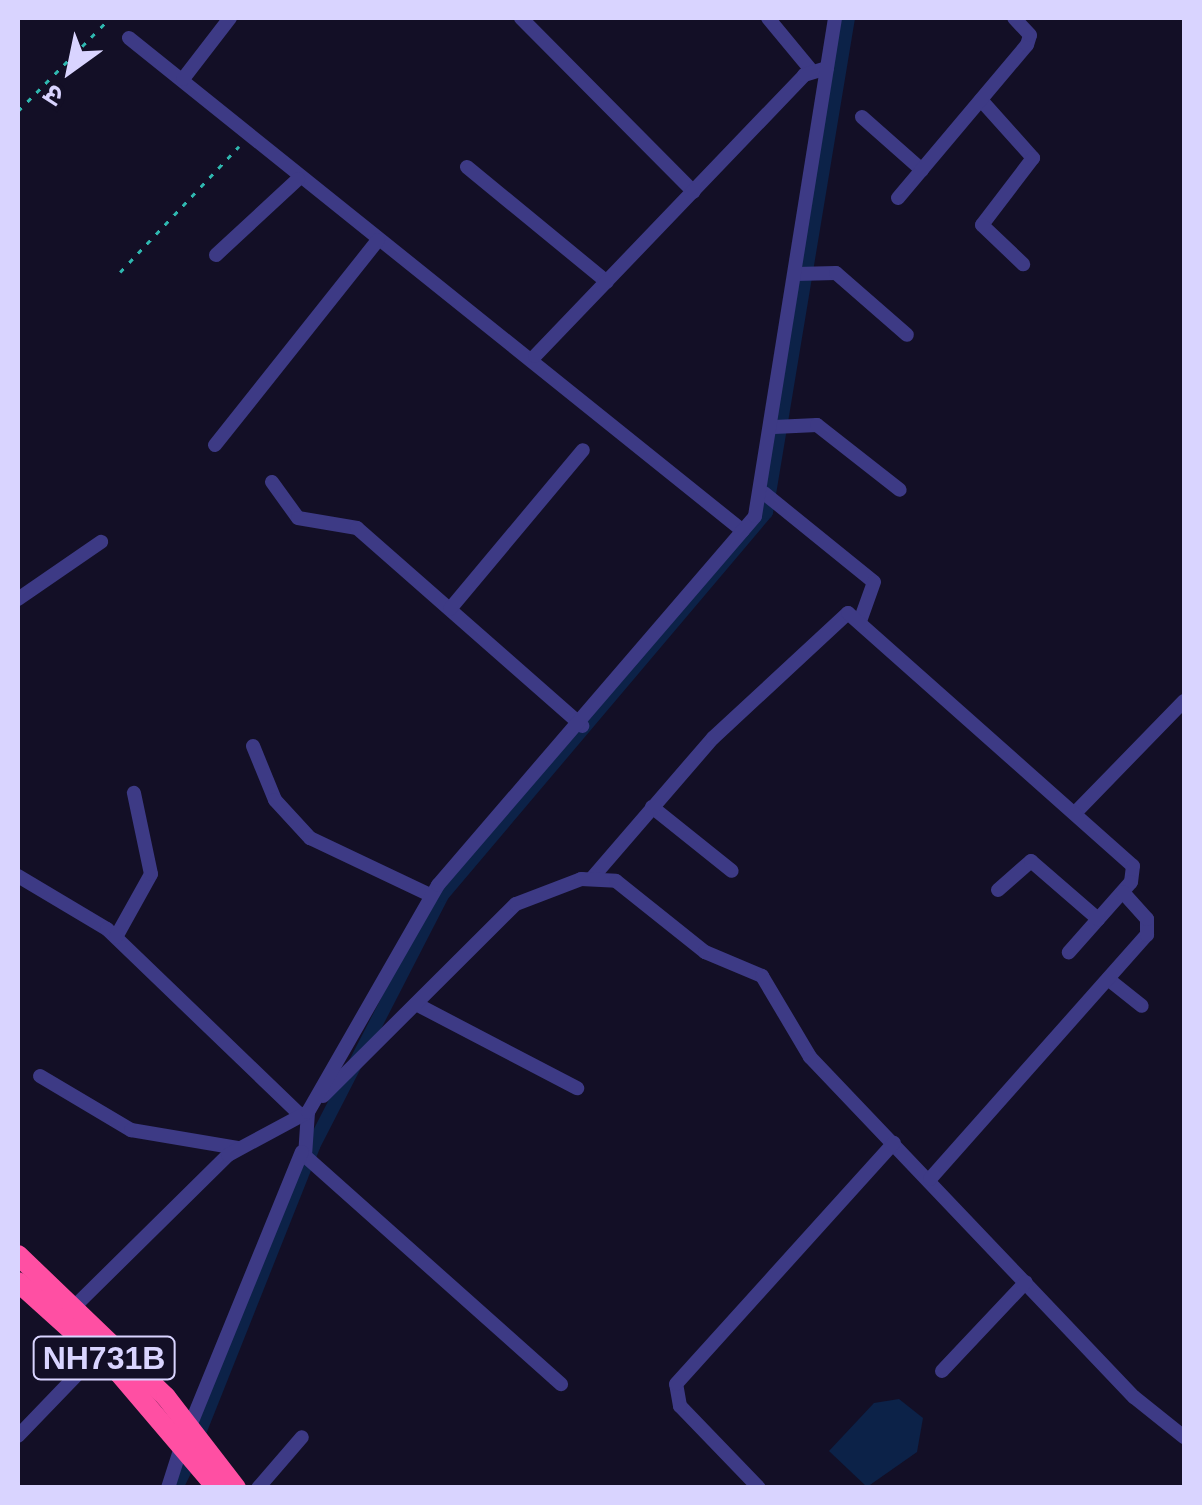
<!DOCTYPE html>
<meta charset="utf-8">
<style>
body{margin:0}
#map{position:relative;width:1202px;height:1505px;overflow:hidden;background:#130f26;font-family:Arial,"Noto Sans Devanagari",sans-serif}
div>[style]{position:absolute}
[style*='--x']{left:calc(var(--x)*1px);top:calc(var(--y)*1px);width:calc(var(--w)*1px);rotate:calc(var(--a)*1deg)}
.water>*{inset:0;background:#0c2248}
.canal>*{height:14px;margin:-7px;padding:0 7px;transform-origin:7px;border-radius:7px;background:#0c2248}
.path>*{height:2.5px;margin-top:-1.25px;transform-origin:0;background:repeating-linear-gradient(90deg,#2fb8b0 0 5px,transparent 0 13px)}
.minor>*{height:14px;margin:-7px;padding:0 7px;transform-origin:7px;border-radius:7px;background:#3d3a85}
.highway>*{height:20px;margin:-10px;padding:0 10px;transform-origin:10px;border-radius:10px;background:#ff4fa3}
span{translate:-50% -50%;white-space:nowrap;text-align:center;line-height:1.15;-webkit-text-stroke:8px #130f26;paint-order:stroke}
.shield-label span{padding:2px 8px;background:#130f26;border:2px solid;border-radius:8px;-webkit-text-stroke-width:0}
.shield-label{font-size:32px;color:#d9d4ff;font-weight:700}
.frame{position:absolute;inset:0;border:20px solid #d9d4ff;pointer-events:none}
.north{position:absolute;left:20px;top:20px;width:100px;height:100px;-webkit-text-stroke:8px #130f26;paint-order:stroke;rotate:213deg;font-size:28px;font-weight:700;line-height:40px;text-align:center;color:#d9d4ff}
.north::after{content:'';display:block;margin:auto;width:35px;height:45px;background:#d9d4ff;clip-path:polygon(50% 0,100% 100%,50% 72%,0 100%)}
</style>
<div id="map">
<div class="water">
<div style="clip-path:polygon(899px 1399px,923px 1418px,917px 1452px,867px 1487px,829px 1451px,874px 1403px)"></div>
</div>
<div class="canal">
<div style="--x:199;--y:1433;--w:309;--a:-68.3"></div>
<div style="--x:313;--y:1146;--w:282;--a:-62.8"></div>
<div style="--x:442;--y:895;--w:502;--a:-49.77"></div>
<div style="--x:766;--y:512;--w:501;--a:-80.58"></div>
<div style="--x:176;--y:1488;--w:32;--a:-64"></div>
</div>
<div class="path">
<div style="--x:18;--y:111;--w:131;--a:-45.3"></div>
<div style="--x:120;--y:272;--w:173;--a:-46.6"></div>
</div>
<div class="minor">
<div style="--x:521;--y:18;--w:245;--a:45.2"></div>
<div style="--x:768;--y:18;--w:67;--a:50.4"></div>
<div style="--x:129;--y:38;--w:787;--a:38.76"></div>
<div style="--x:183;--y:79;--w:77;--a:-52.4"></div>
<div style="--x:981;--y:100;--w:78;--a:48.1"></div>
<div style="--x:1033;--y:158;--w:84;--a:127.3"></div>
<div style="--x:982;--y:225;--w:57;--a:43.6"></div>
<div style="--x:862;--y:117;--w:80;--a:41.5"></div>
<div style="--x:467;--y:167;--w:181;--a:39.4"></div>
<div style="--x:898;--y:198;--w:200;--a:-49.9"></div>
<div style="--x:1027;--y:45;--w:10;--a:-73"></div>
<div style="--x:1030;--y:35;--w:23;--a:-133"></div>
<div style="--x:216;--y:255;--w:112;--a:-42.8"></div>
<div style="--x:796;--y:274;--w:40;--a:-1.4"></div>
<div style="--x:836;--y:273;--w:94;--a:41.1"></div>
<div style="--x:535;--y:356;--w:389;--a:-46.2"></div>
<div style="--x:804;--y:75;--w:24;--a:-17"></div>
<div style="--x:774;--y:427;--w:43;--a:-2.7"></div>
<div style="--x:817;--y:425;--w:105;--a:38.1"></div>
<div style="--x:215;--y:445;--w:262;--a:-51.5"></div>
<div style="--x:272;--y:482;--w:44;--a:54.2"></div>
<div style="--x:298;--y:518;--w:60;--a:9.6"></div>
<div style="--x:357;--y:528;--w:300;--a:41.3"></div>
<div style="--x:764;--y:493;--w:141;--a:39"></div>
<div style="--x:874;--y:582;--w:41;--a:109.7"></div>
<div style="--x:18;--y:599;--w:101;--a:-34.5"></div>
<div style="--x:450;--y:609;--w:207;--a:-50.1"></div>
<div style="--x:253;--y:746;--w:58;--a:67.8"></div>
<div style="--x:275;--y:800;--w:52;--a:47.4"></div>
<div style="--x:310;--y:838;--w:133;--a:25.4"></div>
<div style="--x:652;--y:807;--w:102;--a:38.7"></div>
<div style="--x:1076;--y:812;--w:155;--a:-45.8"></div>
<div style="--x:18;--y:876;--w:104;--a:30.8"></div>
<div style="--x:107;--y:929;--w:269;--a:43.9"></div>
<div style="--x:592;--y:878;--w:185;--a:-49.2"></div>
<div style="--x:713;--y:738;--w:184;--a:-42.8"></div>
<div style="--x:848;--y:613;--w:381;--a:41.6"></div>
<div style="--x:1133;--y:866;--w:16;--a:97"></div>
<div style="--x:1131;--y:882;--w:94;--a:131.5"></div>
<div style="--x:998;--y:890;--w:44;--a:-41.3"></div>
<div style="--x:1031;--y:861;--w:89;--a:40.9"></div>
<div style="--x:116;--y:937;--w:72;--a:-60.9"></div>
<div style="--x:151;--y:874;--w:83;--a:-101.9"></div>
<div style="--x:1108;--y:979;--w:43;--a:38.5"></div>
<div style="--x:416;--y:1004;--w:182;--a:27.6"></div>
<div style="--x:40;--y:1076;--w:106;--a:30.7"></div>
<div style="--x:131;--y:1130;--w:108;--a:9.6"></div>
<div style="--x:323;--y:1096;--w:272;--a:-44.9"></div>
<div style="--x:516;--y:904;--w:70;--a:-21"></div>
<div style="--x:581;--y:879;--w:35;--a:3"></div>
<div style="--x:616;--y:881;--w:114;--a:38.6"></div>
<div style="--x:705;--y:952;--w:62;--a:22.8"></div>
<div style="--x:762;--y:976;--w:94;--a:59.3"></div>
<div style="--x:810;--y:1057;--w:470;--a:46.4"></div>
<div style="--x:1134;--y:1397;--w:64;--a:38.7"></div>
<div style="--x:308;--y:1112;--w:44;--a:93.9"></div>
<div style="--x:305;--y:1156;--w:343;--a:41.7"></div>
<div style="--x:930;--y:1179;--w:327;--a:-48.4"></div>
<div style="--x:1147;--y:935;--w:16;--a:-90"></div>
<div style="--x:1147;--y:919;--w:36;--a:-132"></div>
<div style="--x:74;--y:1307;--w:216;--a:-44.6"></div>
<div style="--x:228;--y:1155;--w:91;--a:-28.3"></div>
<div style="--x:308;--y:1112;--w:262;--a:-60.2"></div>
<div style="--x:438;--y:885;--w:486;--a:-49.3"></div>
<div style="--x:755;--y:516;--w:504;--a:-80.87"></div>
<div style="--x:942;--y:1371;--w:122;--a:-46.7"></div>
<div style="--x:190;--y:1426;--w:296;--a:-67.8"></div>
<div style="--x:18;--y:1436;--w:115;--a:-46.1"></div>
<div style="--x:168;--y:1488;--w:46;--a:-72.3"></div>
<div style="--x:258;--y:1488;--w:67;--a:-49.2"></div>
<div style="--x:759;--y:1488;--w:114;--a:-133.9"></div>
<div style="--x:680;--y:1406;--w:22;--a:-100"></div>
<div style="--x:676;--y:1384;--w:325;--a:-47.9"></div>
</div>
<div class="highway">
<div style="--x:18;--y:1255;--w:205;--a:43.8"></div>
<div style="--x:166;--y:1397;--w:115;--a:52.4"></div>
<div style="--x:18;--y:1282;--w:136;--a:42"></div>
<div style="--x:119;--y:1373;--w:151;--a:49.6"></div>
</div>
<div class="shield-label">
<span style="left:104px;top:1358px">NH731B</span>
</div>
<div class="frame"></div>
<div class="north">उ</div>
</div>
